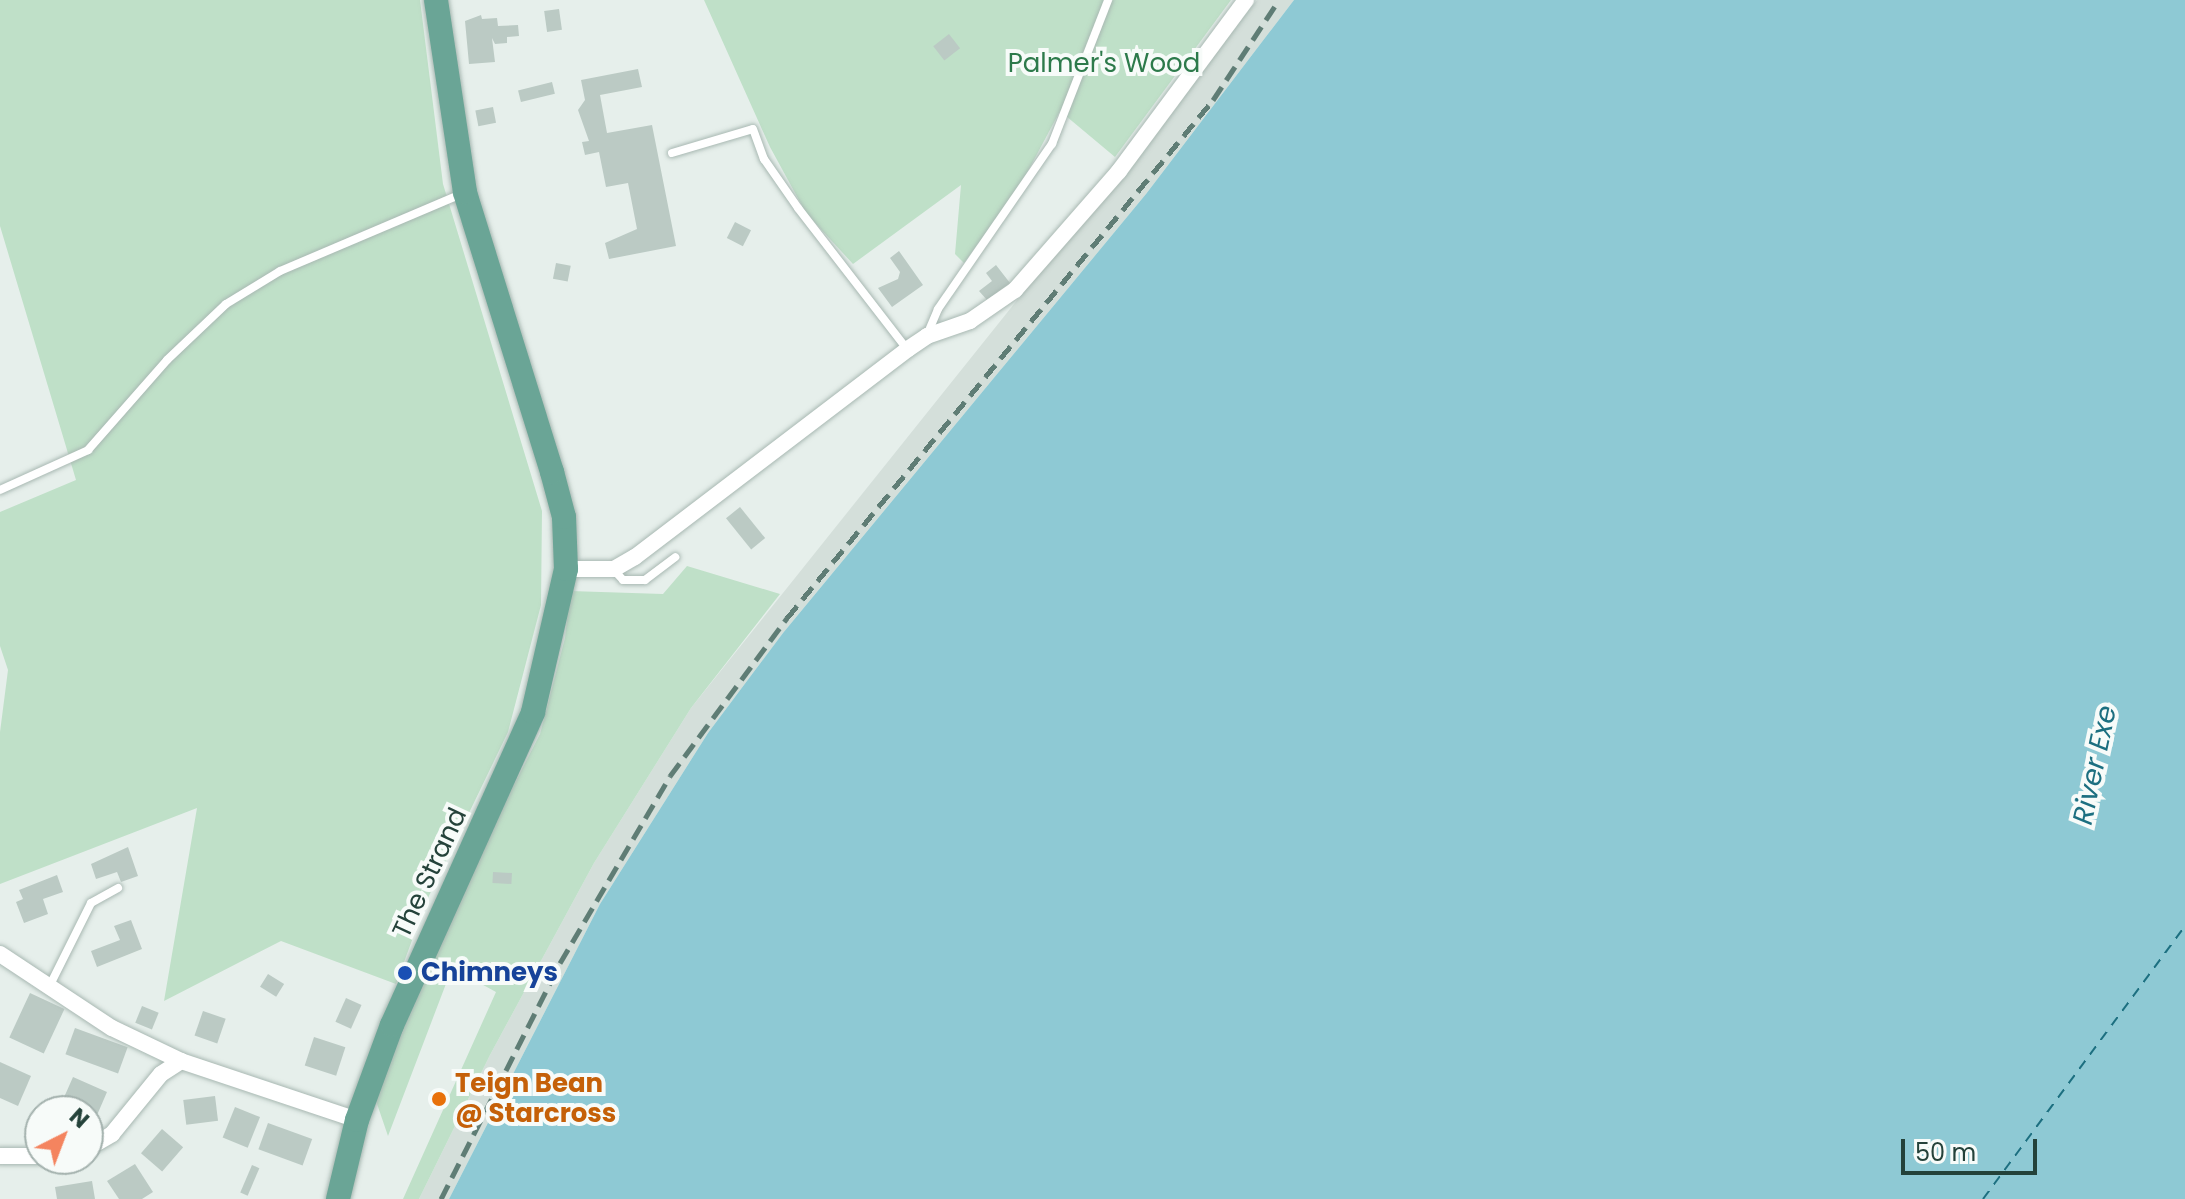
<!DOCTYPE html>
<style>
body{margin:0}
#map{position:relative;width:2185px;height:1199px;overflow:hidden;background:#e6efeb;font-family:Poppins,sans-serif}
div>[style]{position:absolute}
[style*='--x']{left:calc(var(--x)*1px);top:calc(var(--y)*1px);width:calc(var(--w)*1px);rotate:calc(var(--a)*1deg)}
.built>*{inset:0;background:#d4dfda}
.green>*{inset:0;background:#bfe0c8}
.water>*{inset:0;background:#8ec9d4}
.ferry>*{height:2px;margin-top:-1px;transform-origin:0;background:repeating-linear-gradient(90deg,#1c6f80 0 10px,transparent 0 18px)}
.building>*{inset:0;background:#bbcac4;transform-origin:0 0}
.roads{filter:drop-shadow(0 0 2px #a8b8b2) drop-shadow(0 0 2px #a8b8b2)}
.lane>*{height:8px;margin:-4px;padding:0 4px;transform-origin:4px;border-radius:4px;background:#fff}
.street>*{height:16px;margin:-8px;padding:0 8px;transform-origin:8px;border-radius:8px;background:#fff}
.primary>*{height:24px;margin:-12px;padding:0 12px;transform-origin:12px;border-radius:12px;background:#6aa596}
.rail>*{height:5px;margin-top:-2.5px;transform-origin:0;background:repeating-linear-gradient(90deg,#5f7d75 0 16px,transparent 0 24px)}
.dots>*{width:22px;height:22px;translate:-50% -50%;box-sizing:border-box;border:4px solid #f7fbf9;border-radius:50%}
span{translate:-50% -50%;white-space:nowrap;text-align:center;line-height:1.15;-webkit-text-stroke:8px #f7fbf9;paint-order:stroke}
.park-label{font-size:26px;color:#2d7a4b}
.street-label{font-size:26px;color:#24423a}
.transit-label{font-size:26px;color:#164399;font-weight:700}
.left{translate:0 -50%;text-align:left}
.food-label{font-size:26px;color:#c56008;font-weight:700}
.water-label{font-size:28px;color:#1c6f80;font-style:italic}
.north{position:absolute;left:24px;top:1095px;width:80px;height:80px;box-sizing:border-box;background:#f7fbf9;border:2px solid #a3b1ad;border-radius:50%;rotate:42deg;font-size:22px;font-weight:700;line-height:32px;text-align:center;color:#24423a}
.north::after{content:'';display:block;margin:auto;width:28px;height:36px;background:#f4845f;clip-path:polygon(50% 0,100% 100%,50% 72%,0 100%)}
.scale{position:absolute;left:1901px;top:1139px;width:136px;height:36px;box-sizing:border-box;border:4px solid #24423a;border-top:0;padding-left:10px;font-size:24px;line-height:28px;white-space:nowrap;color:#24423a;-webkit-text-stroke:6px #f7fbf9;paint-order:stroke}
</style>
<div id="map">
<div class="built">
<div style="clip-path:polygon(1257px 0,1294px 0,1146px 194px,783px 633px,708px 733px,600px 904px,449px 1199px,419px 1199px,490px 1055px,594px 863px,691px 708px)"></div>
</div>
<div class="green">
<div style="clip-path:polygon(0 0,420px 0,443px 184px,542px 511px,541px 605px,508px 732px,426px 902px,396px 984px,281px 941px,164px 1001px,197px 808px,0 884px,0 732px,8px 670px,0 646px,0 512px,76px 480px,0 226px)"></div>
<div style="clip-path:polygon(704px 0,1231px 0,1115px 157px,1060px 111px,1020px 186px,964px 263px,955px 254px,961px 185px,853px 264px,806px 213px,770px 147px)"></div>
<div style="clip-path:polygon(687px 566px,780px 594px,691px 708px,594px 863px,490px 1055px,419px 1199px,403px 1199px,496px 992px,452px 968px,388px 1136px,376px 1101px,441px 927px,540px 734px,565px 638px,570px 591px,663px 594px)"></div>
</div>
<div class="water">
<div style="clip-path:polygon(1294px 0,2185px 0,2185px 1199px,449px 1199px,600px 904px,708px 733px,783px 633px,1146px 194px)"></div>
</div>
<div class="ferry">
<div style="--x:1983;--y:1199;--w:340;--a:-53.5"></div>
</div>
<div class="building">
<div style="left:559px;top:9px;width:21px;height:15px;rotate:82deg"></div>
<div style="clip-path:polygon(481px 15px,482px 19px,497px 18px,498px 26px,518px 25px,519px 36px,507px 37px,507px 43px,495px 44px,492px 38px,495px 62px,469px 64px,465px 21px)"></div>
<div style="left:949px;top:34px;width:18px;height:20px;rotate:52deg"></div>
<div style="clip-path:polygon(638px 69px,642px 87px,600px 95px,607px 133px,652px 125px,676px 246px,609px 259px,605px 243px,637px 229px,628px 183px,606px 187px,599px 152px,585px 155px,582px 142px,589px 141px,578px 110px,585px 100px,581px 80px)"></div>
<div style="left:552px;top:82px;width:12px;height:35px;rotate:76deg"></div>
<div style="left:493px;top:107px;width:16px;height:18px;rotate:79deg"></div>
<div style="left:735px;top:222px;width:18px;height:18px;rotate:27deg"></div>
<div style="clip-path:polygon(899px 251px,923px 285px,892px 307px,878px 288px,898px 279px,900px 272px,890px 258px)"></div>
<div style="left:556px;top:263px;width:15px;height:16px;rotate:11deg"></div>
<div style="clip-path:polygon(996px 265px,1010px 283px,987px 300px,979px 291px,992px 281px,986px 273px)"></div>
<div style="left:740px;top:507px;width:40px;height:18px;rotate:51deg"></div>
<div style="clip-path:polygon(128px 847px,138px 876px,121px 882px,117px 872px,96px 879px,91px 864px)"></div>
<div style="left:493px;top:872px;width:19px;height:11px;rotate:3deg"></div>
<div style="clip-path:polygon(57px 875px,63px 892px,43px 899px,48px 914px,24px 923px,16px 902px,23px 899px,19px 890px)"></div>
<div style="clip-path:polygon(131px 920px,142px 949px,97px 967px,91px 951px,120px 940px,114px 926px)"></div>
<div style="left:268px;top:974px;width:19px;height:15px;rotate:32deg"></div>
<div style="left:30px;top:993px;width:38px;height:49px;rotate:25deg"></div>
<div style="left:346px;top:998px;width:17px;height:26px;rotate:24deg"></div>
<div style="left:142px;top:1006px;width:18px;height:18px;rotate:22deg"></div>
<div style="left:203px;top:1011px;width:24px;height:26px;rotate:19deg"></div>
<div style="left:75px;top:1028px;width:56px;height:28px;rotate:20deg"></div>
<div style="left:314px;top:1037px;width:33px;height:30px;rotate:18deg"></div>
<div style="clip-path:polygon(0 1062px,31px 1076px,18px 1106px,0 1098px)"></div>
<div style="clip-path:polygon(73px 1077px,107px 1092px,88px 1136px,88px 1111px,58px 1111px)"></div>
<div style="left:215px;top:1096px;width:25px;height:32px;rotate:83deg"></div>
<div style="left:235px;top:1107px;width:27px;height:33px;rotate:22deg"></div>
<div style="left:268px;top:1123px;width:47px;height:28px;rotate:20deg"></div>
<div style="left:162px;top:1129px;width:28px;height:32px;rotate:41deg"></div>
<div style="clip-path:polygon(135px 1164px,153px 1192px,142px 1199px,119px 1199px,107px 1181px)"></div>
<div style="left:252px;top:1165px;width:8px;height:30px;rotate:23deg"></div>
<div style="clip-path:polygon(92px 1181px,95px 1199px,57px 1199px,55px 1187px)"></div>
</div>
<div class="roads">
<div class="lane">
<div style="--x:672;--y:153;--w:84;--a:-16.5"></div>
<div style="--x:753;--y:129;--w:32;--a:70"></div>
<div style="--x:764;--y:159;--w:60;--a:55.2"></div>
<div style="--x:798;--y:208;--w:178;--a:52.3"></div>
<div style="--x:927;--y:335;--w:28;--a:-67"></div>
<div style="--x:938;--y:309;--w:201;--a:-55.4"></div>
<div style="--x:1052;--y:144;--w:155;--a:-68.7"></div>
<div style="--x:0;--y:490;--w:97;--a:-24.4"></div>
<div style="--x:88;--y:450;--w:120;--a:-48.7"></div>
<div style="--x:167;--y:360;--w:81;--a:-43.5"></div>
<div style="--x:226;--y:304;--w:63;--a:-31.4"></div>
<div style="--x:280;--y:271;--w:200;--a:-23"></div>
<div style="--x:614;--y:570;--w:13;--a:48"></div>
<div style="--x:623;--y:580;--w:22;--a:0"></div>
<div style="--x:645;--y:580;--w:38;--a:-37"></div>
<div style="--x:48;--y:989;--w:96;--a:-63.4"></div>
<div style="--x:91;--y:903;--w:31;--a:-29"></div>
</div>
<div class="street">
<div style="--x:566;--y:569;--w:48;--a:0"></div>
<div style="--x:614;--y:569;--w:24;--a:-30"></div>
<div style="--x:635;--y:557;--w:343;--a:-37.3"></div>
<div style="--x:908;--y:349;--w:23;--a:-34"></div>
<div style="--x:927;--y:336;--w:46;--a:-19.2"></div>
<div style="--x:970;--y:321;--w:55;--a:-34.6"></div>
<div style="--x:1015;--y:290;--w:158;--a:-48.8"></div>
<div style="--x:1119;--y:171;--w:213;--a:-53.4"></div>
<div style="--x:0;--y:954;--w:134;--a:33.5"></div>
<div style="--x:112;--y:1028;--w:76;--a:25.6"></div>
<div style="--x:88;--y:1148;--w:28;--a:-30"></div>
<div style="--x:112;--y:1134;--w:77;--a:-50.8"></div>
<div style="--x:161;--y:1074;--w:24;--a:-33"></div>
<div style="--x:181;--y:1061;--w:186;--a:18.5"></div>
<div style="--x:0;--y:1156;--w:40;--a:0"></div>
</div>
<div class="primary">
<div style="--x:338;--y:1199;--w:81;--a:-76.5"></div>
<div style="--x:357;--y:1120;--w:101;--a:-69.8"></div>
<div style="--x:392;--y:1025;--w:343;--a:-65.7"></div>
<div style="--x:533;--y:712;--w:147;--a:-77"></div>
<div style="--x:566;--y:569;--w:52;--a:-92.2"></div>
<div style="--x:564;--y:517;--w:47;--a:-104.9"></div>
<div style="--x:552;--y:472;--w:293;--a:-107.3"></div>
<div style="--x:465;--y:192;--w:194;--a:-98.6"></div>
</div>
</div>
<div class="rail">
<div style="--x:441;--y:1199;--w:264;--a:-63.2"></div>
<div style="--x:560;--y:963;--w:217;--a:-59.5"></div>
<div style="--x:670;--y:776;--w:197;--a:-53.5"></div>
<div style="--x:787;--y:618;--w:671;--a:-50.57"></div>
<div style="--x:1213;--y:100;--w:120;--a:-56.6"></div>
</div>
<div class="dots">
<div style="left:405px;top:973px;background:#1a4fb4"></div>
<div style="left:439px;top:1099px;background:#e8710a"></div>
</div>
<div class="park-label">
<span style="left:1104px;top:64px">Palmer's Wood</span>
</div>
<div class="street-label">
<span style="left:430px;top:873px;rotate:-65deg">The Strand</span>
</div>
<div class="transit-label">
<span class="left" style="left:421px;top:973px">Chimneys</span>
</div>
<div class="food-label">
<span class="left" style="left:455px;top:1099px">Teign Bean<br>@ Starcross</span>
</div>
<div class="water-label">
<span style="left:2095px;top:765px;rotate:-78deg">River Exe</span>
</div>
<div class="north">N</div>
<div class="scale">50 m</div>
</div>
